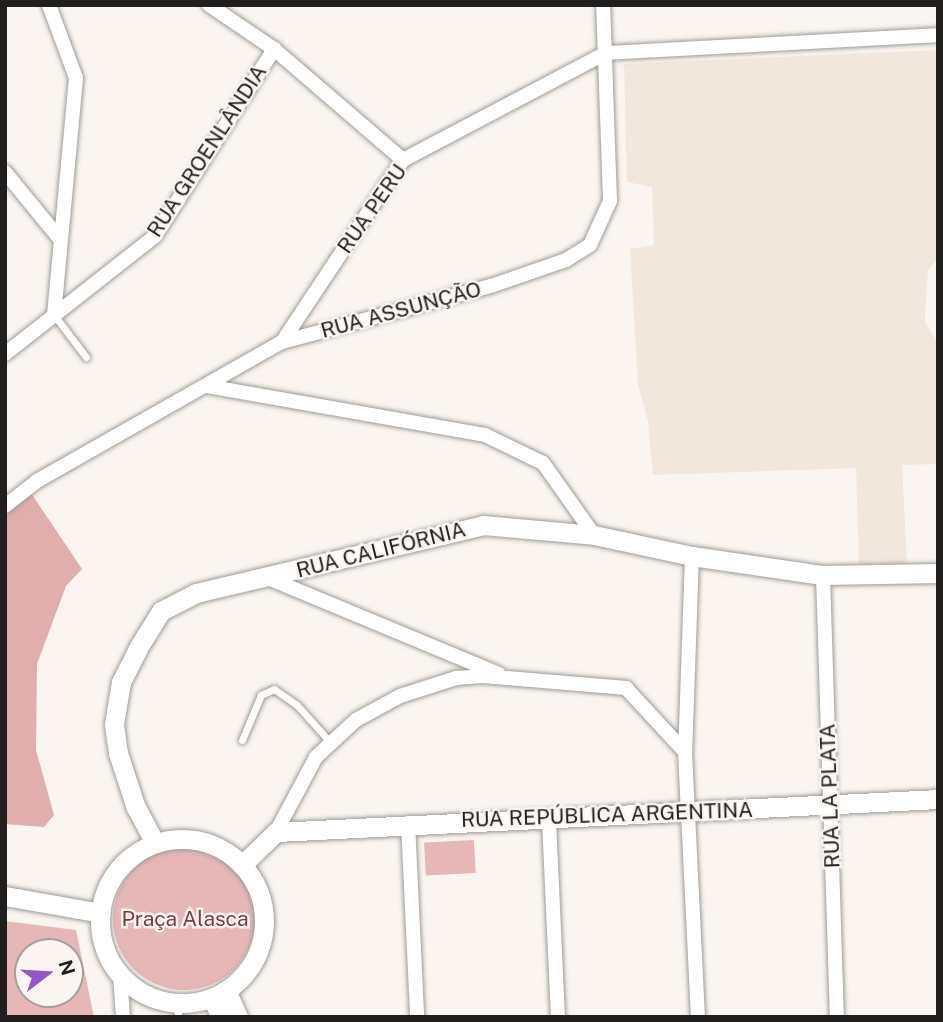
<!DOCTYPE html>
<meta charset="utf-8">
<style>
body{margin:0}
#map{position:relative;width:943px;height:1022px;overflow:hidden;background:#faf5f0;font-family:"Public Sans",sans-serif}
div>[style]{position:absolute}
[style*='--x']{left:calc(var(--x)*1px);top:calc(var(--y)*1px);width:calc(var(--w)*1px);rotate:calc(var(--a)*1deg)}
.built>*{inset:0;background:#f2e7dd}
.green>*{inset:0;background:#e7b7b7;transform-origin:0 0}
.round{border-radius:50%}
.forest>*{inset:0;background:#e1adad}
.roads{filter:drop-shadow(0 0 2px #9f9b96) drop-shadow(0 0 2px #9f9b96)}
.lane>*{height:7px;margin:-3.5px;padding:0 3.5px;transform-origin:3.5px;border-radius:3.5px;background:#fff}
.street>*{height:14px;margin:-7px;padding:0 7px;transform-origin:7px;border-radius:7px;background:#fff}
.secondary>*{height:19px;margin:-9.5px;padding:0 9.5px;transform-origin:9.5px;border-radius:9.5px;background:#fff}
.secondary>.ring{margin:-9.5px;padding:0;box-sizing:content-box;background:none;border:19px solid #fff;border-radius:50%}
span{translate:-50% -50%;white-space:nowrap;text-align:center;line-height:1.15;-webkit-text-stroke:5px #faf5f0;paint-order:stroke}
.street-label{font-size:21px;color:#211f1d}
.park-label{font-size:21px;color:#7c3a3d}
.frame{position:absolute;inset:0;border:7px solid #211f1d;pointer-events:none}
.north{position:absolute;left:14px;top:938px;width:70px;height:70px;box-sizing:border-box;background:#faf5f0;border:2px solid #a39f9c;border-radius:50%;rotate:73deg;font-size:19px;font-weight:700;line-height:28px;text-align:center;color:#211f1d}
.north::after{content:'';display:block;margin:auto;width:24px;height:32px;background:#9455cb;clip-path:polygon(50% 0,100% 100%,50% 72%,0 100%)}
</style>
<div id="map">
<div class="built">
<div style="clip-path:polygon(938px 50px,938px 259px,928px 270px,925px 312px,925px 322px,938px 343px,938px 464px,902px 465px,907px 563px,859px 564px,856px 468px,653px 475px,648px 421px,638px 385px,630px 249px,654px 245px,652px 187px,627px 182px,624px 64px)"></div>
</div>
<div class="green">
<div style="left:474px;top:840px;width:33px;height:50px;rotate:87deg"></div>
<div class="round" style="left:113px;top:848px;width:142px;height:142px"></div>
<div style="clip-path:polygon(evenodd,5px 921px,76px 930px,94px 1017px,5px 1017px,5px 921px,28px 952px,70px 952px,70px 994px,28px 994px,28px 952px)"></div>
</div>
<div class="forest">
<div style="clip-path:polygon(31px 493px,82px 569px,66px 586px,37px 664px,36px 750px,54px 815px,44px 827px,5px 824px,5px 512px)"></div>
</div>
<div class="roads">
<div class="lane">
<div style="--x:54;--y:315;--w:53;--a:52.7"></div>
<div style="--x:242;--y:740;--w:49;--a:-67.1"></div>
<div style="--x:261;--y:695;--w:14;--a:-25"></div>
<div style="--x:274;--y:689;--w:28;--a:35"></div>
<div style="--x:297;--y:705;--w:51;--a:48.2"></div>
<div style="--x:175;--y:1003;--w:15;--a:74"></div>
</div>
<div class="street">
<div style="--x:49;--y:5;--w:78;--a:69.7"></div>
<div style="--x:76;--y:78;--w:238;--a:95.3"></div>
<div style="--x:209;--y:5;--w:78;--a:34.1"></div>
<div style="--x:274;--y:49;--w:170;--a:40.7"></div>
<div style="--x:5;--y:172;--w:85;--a:50.7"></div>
<div style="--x:282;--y:342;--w:219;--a:-56.4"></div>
<div style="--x:403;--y:160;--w:229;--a:-27.8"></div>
<div style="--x:606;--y:53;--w:332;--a:-3.1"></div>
<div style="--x:5;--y:354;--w:191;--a:-38.2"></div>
<div style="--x:155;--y:236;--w:222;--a:-57.5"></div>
<div style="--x:207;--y:386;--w:282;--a:10"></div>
<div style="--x:485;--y:435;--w:64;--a:25.8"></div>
<div style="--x:543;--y:463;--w:88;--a:54.7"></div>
<div style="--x:5;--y:506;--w:41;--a:-38"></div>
<div style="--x:37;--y:481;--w:282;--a:-29.6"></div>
<div style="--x:282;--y:342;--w:216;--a:-15"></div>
<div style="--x:491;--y:286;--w:79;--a:-19.1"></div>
<div style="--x:566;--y:260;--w:28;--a:-32"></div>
<div style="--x:590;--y:245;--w:48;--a:-65.6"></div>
<div style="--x:610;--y:201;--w:196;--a:-92"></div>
<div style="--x:692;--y:556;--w:196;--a:92"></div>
<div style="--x:685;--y:752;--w:265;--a:87.2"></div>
<div style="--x:823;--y:575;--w:442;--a:88.2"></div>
<div style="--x:268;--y:578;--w:250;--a:22.6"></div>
<div style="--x:549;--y:820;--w:197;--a:87.4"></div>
<div style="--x:408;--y:823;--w:194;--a:87.3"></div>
<div style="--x:276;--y:832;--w:85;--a:-61.9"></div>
<div style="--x:316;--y:757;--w:54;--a:-42.8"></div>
<div style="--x:356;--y:720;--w:50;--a:-28.6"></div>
<div style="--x:400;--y:696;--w:59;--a:-17.8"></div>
<div style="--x:456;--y:678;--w:27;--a:-4"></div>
<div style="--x:483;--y:676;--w:144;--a:4.8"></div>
<div style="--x:626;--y:688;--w:87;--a:47.3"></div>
<div style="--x:120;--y:974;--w:43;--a:86"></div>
</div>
<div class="secondary">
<div class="ring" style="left:100px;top:839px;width:145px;height:145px"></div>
<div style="--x:155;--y:843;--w:40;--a:-118"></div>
<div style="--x:136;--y:808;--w:58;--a:-108.1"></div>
<div style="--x:118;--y:753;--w:29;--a:-98"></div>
<div style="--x:114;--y:724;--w:43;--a:-80.5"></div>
<div style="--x:121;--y:682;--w:38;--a:-63"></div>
<div style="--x:138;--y:648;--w:44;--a:-58.1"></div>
<div style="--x:161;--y:611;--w:39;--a:-27"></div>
<div style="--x:196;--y:593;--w:295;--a:-13.3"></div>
<div style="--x:483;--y:525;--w:111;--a:5.1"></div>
<div style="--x:594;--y:535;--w:100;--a:12.1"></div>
<div style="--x:692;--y:556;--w:132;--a:8.3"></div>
<div style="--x:823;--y:575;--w:115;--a:-1"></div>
<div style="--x:242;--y:865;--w:47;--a:-44.1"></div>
<div style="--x:276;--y:832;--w:663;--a:-2.85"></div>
<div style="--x:5;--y:896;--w:97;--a:10"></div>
<div style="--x:226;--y:990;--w:30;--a:66"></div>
<div style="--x:212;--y:998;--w:21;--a:65"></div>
</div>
</div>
<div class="street-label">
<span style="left:207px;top:151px;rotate:-57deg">RUA GROENLÂNDIA</span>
<span style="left:372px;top:209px;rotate:-55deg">RUA PERU</span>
<span style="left:401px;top:310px;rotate:-15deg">RUA ASSUNÇÃO</span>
<span style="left:381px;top:550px;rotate:-14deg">RUA CALIFÓRNIA</span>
<span style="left:830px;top:796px;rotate:-92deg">RUA LA PLATA</span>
<span style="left:607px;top:815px;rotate:-2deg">RUA REPÚBLICA ARGENTINA</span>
</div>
<div class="park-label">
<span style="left:185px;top:919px">Praça Alasca</span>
</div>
<div class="frame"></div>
<div class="north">N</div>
</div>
